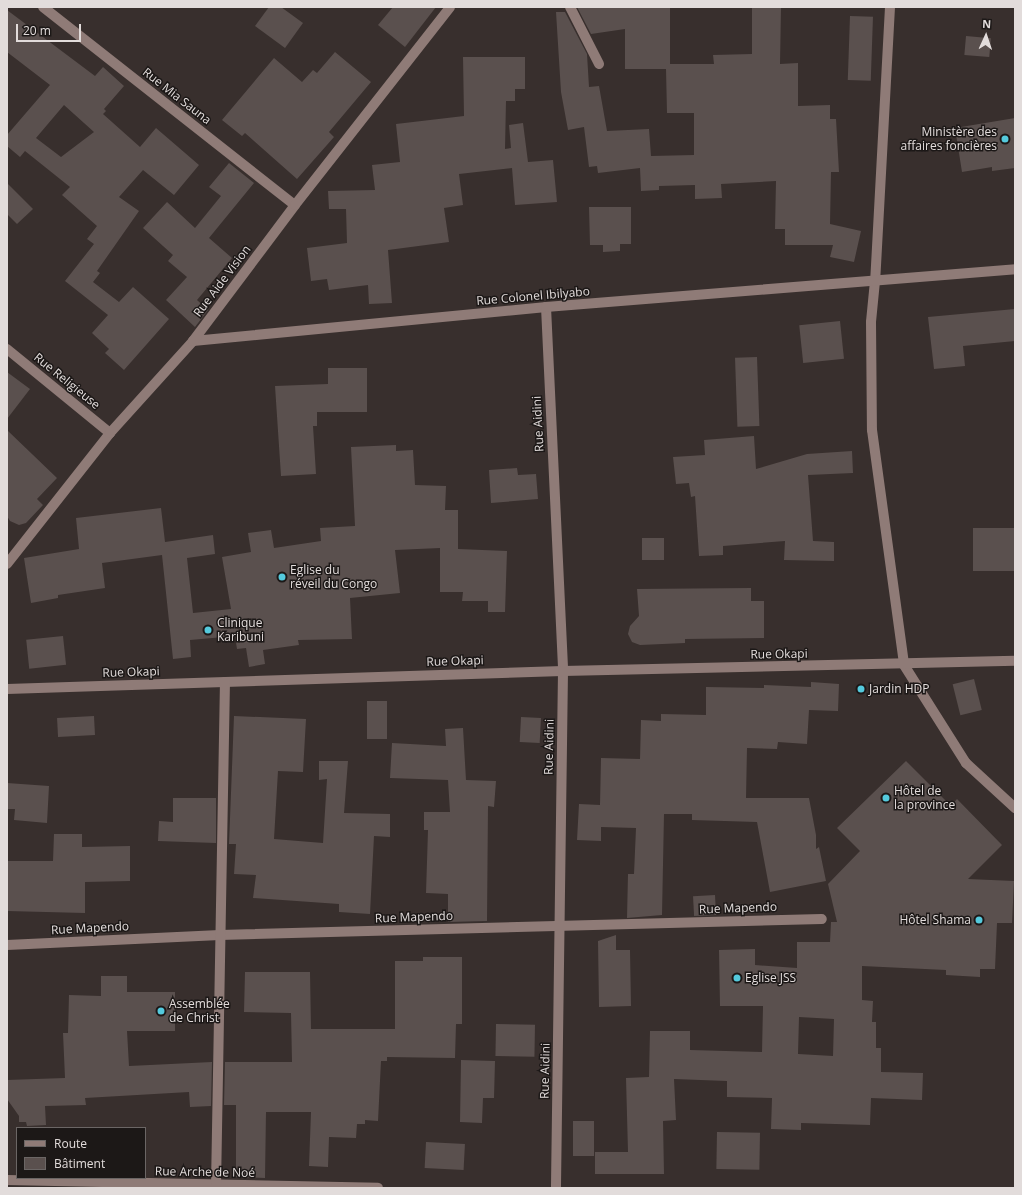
<!DOCTYPE html>
<meta charset="utf-8">
<style>
body{margin:0}
#map{position:relative;width:1022px;height:1195px;overflow:hidden;background:#382f2d;font-family:"Open Sans",sans-serif}
div>[style]{position:absolute}
[style*='--x']{left:calc(var(--x)*1px);top:calc(var(--y)*1px);width:calc(var(--w)*1px);rotate:calc(var(--a)*1deg)}
.building>*{inset:0;background:#5a504e;transform-origin:0 0}
.minor>*{height:10px;margin:-5px;padding:0 5px;transform-origin:5px;border-radius:5px;background:#8f7b77}
.dots>*{width:11px;height:11px;translate:-50% -50%;box-sizing:border-box;border:2px solid #1c1817;border-radius:50%}
span{translate:-50% -50%;white-space:nowrap;text-align:center;line-height:1.15;-webkit-text-stroke:3px #1c1817;paint-order:stroke}
.street-label{font-size:12px;color:#e2dcdb}
.poi-label{font-size:12px;color:#e2dcdb}
.right{translate:-100% -50%;text-align:right}
.left{translate:0 -50%;text-align:left}
.frame{position:absolute;inset:0;border:8px solid #e2dcdb;pointer-events:none}
.legend{position:absolute;left:16px;top:1127px;width:130px;height:52px;box-sizing:border-box;background:#1c1817;border:1px solid #6b6665;margin:0;padding:5px 7px;list-style:none;font-size:12px;color:#e2dcdb}
.legend li{display:flex;align-items:center;gap:8px;height:20px}
.legend b{width:20px;border:1px solid #6b6665}
.north{position:absolute;left:966px;top:16px;width:40px;height:40px;-webkit-text-stroke:3px #1c1817;paint-order:stroke;rotate:3deg;font-size:11px;font-weight:700;line-height:16px;text-align:center;color:#e2dcdb}
.north::after{content:'';display:block;margin:auto;width:14px;height:18px;background:#e2dcdb;clip-path:polygon(50% 0,100% 100%,50% 72%,0 100%)}
.scale{position:absolute;left:16px;top:24px;width:65px;height:18px;box-sizing:border-box;border:2px solid #e2dcdb;border-top:0;padding-left:5px;font-size:12px;line-height:14px;white-space:nowrap;color:#e2dcdb;-webkit-text-stroke:3px #1c1817;paint-order:stroke}
</style>
<div id="map">
<div class="building">
<div style="clip-path:polygon(269px 7px,281px 7px,303px 23px,285px 48px,255px 26px)"></div>
<div style="clip-path:polygon(393px 7px,436px 7px,405px 47px,378px 25px)"></div>
<div style="clip-path:polygon(577px 7px,670px 7px,670px 64px,714px 64px,713px 55px,752px 54px,752px 7px,781px 7px,780px 64px,798px 63px,798px 106px,830px 105px,830px 119px,836px 119px,839px 172px,831px 172px,830px 224px,861px 231px,854px 262px,830px 257px,833px 245px,785px 245px,785px 229px,775px 229px,776px 181px,721px 184px,722px 198px,695px 199px,695px 185px,659px 186px,659px 190px,641px 191px,640px 168px,598px 173px,597px 166px,589px 167px,584px 127px,568px 130px,561px 92px,556px 12px,565px 12px,587px 54px,589px 87px,599px 86px,607px 131px,649px 129px,651px 156px,694px 155px,694px 113px,667px 113px,666px 69px,625px 69px,625px 29px,591px 34px)"></div>
<div style="clip-path:polygon(evenodd,7px 10px,95px 76px,103px 67px,124px 86px,104px 109px,106px 111px,103px 114px,140px 147px,156px 128px,199px 165px,174px 195px,143px 170px,119px 197px,139px 211px,97px 271px,100px 273px,93px 282px,119px 302px,133px 287px,169px 319px,124px 370px,105px 353px,109px 349px,92px 333px,108px 315px,65px 281px,94px 244px,87px 239px,97px 226px,62px 195px,70px 187px,25px 151px,20px 157px,7px 146px,7px 135px,50px 85px,7px 52px,7px 10px,64px 105px,94px 132px,61px 157px,36px 138px,64px 105px)"></div>
<div style="left:850px;top:16px;width:23px;height:64px;rotate:2deg"></div>
<div style="left:966px;top:36px;width:25px;height:19px;rotate:5deg"></div>
<div style="clip-path:polygon(335px 52px,371px 82px,329px 132px,334px 137px,297px 179px,245px 133px,242px 136px,222px 120px,274px 58px,302px 82px,313px 70px,317px 73px)"></div>
<div style="clip-path:polygon(463px 57px,525px 57px,525px 89px,515px 89px,515px 101px,506px 101px,505px 149px,511px 148px,509px 125px,523px 123px,528px 162px,553px 160px,557px 202px,515px 205px,512px 168px,459px 174px,463px 205px,444px 208px,449px 242px,388px 250px,392px 303px,369px 304px,368px 285px,329px 290px,327px 279px,311px 281px,307px 248px,347px 243px,346px 209px,329px 209px,328px 191px,375px 190px,372px 165px,400px 162px,396px 124px,464px 116px)"></div>
<div style="clip-path:polygon(1015px 118px,1015px 168px,992px 171px,992px 167px,962px 172px,955px 128px)"></div>
<div style="clip-path:polygon(229px 163px,254px 183px,209px 238px,232px 258px,197px 300px,208px 310px,195px 327px,166px 300px,187px 277px,168px 261px,173px 255px,143px 228px,167px 202px,195px 228px,221px 196px,209px 187px)"></div>
<div style="clip-path:polygon(7px 183px,33px 209px,17px 224px,7px 214px)"></div>
<div style="clip-path:polygon(589px 207px,631px 207px,631px 244px,620px 244px,620px 251px,603px 252px,603px 245px,590px 245px)"></div>
<div style="clip-path:polygon(1015px 309px,1015px 341px,963px 346px,965px 366px,934px 369px,928px 317px)"></div>
<div style="left:840px;top:321px;width:38px;height:41px;rotate:84deg"></div>
<div style="left:757px;top:357px;width:69px;height:22px;rotate:88deg"></div>
<div style="clip-path:polygon(328px 368px,367px 368px,367px 412px,317px 412px,317px 426px,313px 426px,316px 474px,281px 476px,275px 386px,328px 384px)"></div>
<div style="clip-path:polygon(7px 372px,30px 389px,7px 419px)"></div>
<div style="clip-path:polygon(7px 430px,57px 478px,37px 499px,43px 505px,26px 523px,19px 525px,10px 521px,7px 516px)"></div>
<div style="clip-path:polygon(754px 436px,756px 469px,807px 454px,852px 451px,853px 473px,808px 475px,813px 541px,834px 542px,834px 561px,784px 560px,785px 541px,723px 546px,723px 555px,699px 556px,695px 496px,691px 497px,689px 483px,676px 484px,673px 457px,705px 455px,704px 440px)"></div>
<div style="clip-path:polygon(396px 445px,396px 451px,413px 450px,415px 485px,446px 486px,445px 510px,458px 510px,458px 549px,507px 551px,505px 612px,488px 612px,488px 601px,462px 601px,463px 592px,440px 592px,440px 548px,395px 550px,400px 593px,350px 598px,352px 639px,298px 640px,299px 645px,263px 650px,265px 664px,249px 667px,246px 648px,237px 649px,235px 636px,190px 640px,191px 657px,173px 659px,162px 555px,102px 563px,105px 588px,58px 595px,58px 598px,31px 603px,24px 558px,79px 549px,76px 518px,161px 508px,165px 542px,213px 535px,215px 554px,187px 558px,193px 613px,231px 609px,222px 557px,251px 552px,248px 533px,271px 530px,274px 548px,321px 541px,320px 528px,355px 526px,351px 447px)"></div>
<div style="clip-path:polygon(517px 468px,518px 475px,536px 474px,538px 499px,491px 503px,489px 470px)"></div>
<div style="left:973px;top:528px;width:42px;height:43px"></div>
<div style="left:642px;top:538px;width:22px;height:22px"></div>
<div style="clip-path:polygon(751px 588px,751px 601px,764px 601px,764px 638px,685px 639px,685px 643px,640px 645px,632px 642px,628px 634px,630px 626px,639px 616px,637px 589px)"></div>
<div style="left:63px;top:636px;width:29px;height:37px;rotate:84deg"></div>
<div style="left:974px;top:679px;width:32px;height:22px;rotate:76deg"></div>
<div style="clip-path:polygon(811px 682px,839px 684px,838px 711px,809px 710px,807px 744px,778px 742px,777px 749px,747px 748px,746px 798px,809px 798px,816px 835px,816px 849px,819px 847px,826px 881px,770px 892px,757px 822px,692px 820px,692px 814px,664px 814px,662px 915px,627px 918px,628px 874px,634px 874px,636px 828px,601px 827px,601px 841px,577px 840px,579px 804px,600px 805px,601px 758px,640px 759px,641px 720px,661px 721px,661px 714px,706px 715px,706px 687px,764px 688px,764px 685px,811px 687px)"></div>
<div style="left:367px;top:701px;width:20px;height:38px"></div>
<div style="left:94px;top:716px;width:19px;height:37px;rotate:87deg"></div>
<div style="clip-path:polygon(234px 716px,306px 719px,303px 772px,278px 771px,274px 839px,323px 843px,327px 779px,319px 780px,319px 761px,348px 761px,344px 813px,390px 814px,390px 837px,374px 836px,370px 914px,339px 912px,339px 904px,253px 898px,256px 875px,234px 874px,236px 844px,229px 844px)"></div>
<div style="left:521px;top:717px;width:20px;height:25px;rotate:3deg"></div>
<div style="clip-path:polygon(463px 728px,466px 780px,496px 781px,494px 807px,488px 806px,487px 921px,448px 922px,448px 894px,426px 893px,428px 830px,424px 830px,424px 812px,450px 812px,448px 780px,390px 778px,392px 743px,446px 746px,445px 729px)"></div>
<div style="clip-path:polygon(evenodd,906px 761px,951px 806px,957px 799px,1002px 845px,968px 879px,1014px 881px,1012px 923px,997px 923px,995px 969px,980px 969px,980px 977px,946px 975px,946px 970px,862px 966px,862px 1000px,873px 1001px,872px 1022px,876px 1022px,876px 1048px,881px 1048px,881px 1072px,923px 1073px,922px 1100px,871px 1098px,870px 1125px,801px 1123px,801px 1130px,771px 1129px,772px 1098px,727px 1097px,727px 1081px,674px 1079px,676px 1120px,663px 1121px,664px 1174px,595px 1174px,595px 1152px,628px 1152px,626px 1078px,649px 1077px,650px 1031px,690px 1031px,690px 1050px,762px 1052px,763px 1006px,720px 1006px,719px 950px,755px 949px,755px 965px,797px 968px,797px 942px,830px 942px,831px 922px,837px 922px,828px 884px,860px 851px,837px 828px,906px 761px,799px 1017px,834px 1019px,833px 1056px,798px 1054px,799px 1017px)"></div>
<div style="clip-path:polygon(7px 783px,49px 786px,47px 823px,14px 820px,15px 809px,7px 809px)"></div>
<div style="clip-path:polygon(173px 798px,216px 798px,216px 843px,158px 841px,159px 821px,173px 822px)"></div>
<div style="clip-path:polygon(54px 834px,82px 834px,82px 847px,130px 846px,130px 881px,85px 882px,85px 913px,7px 911px,7px 861px,53px 861px)"></div>
<div style="left:715px;top:895px;width:20px;height:22px;rotate:87deg"></div>
<div style="clip-path:polygon(616px 935px,616px 950px,630px 950px,631px 1006px,599px 1007px,598px 941px)"></div>
<div style="clip-path:polygon(423px 957px,462px 957px,462px 1024px,456px 1024px,455px 1058px,387px 1057px,387px 1061px,381px 1061px,378px 1121px,365px 1120px,365px 1124px,357px 1124px,356px 1138px,329px 1137px,328px 1167px,309px 1166px,311px 1112px,266px 1112px,265px 1178px,236px 1177px,236px 1105px,224px 1105px,225px 1062px,292px 1062px,291px 1013px,244px 1012px,245px 972px,310px 972px,311px 1029px,395px 1029px,395px 961px,423px 961px)"></div>
<div style="clip-path:polygon(101px 976px,127px 976px,127px 992px,175px 992px,175px 1031px,127px 1031px,129px 1066px,212px 1062px,211px 1106px,190px 1107px,189px 1092px,85px 1098px,86px 1105px,45px 1106px,46px 1125px,27px 1126px,26px 1122px,19px 1122px,19px 1116px,7px 1099px,7px 1080px,65px 1078px,63px 1033px,68px 1033px,69px 995px,101px 996px)"></div>
<div style="left:496px;top:1024px;width:39px;height:32px;rotate:1deg"></div>
<div style="clip-path:polygon(461px 1060px,495px 1061px,494px 1098px,483px 1098px,482px 1123px,460px 1122px)"></div>
<div style="left:573px;top:1121px;width:21px;height:35px"></div>
<div style="left:717px;top:1132px;width:43px;height:37px;rotate:1deg"></div>
<div style="left:426px;top:1142px;width:39px;height:26px;rotate:3deg"></div>
</div>
<div class="minor">
<div style="--x:43;--y:7;--w:320;--a:38.2"></div>
<div style="--x:570;--y:7;--w:64;--a:63"></div>
<div style="--x:890;--y:7;--w:274;--a:93.1"></div>
<div style="--x:875;--y:281;--w:41;--a:95.6"></div>
<div style="--x:871;--y:322;--w:108;--a:89.5"></div>
<div style="--x:872;--y:430;--w:237;--a:82.2"></div>
<div style="--x:904;--y:665;--w:116;--a:57.7"></div>
<div style="--x:966;--y:763;--w:67;--a:42.6"></div>
<div style="--x:546;--y:307;--w:364;--a:87.3"></div>
<div style="--x:563;--y:671;--w:517;--a:90.78"></div>
<div style="--x:193;--y:341;--w:355;--a:-5.5"></div>
<div style="--x:546;--y:307;--w:471;--a:-4.6"></div>
<div style="--x:7;--y:349;--w:133;--a:39.2"></div>
<div style="--x:7;--y:564;--w:167;--a:-51.8"></div>
<div style="--x:110;--y:433;--w:124;--a:-47.9"></div>
<div style="--x:193;--y:341;--w:170;--a:-53.1"></div>
<div style="--x:295;--y:205;--w:251;--a:-51.9"></div>
<div style="--x:7;--y:689;--w:556;--a:-1.85"></div>
<div style="--x:563;--y:671;--w:452;--a:-1.3"></div>
<div style="--x:7;--y:945;--w:213;--a:-2.7"></div>
<div style="--x:220;--y:935;--w:602;--a:-1.52"></div>
<div style="--x:7;--y:1180;--w:371;--a:1.2"></div>
<div style="--x:216;--y:1186;--w:504;--a:-88.98"></div>
</div>
<div class="dots">
<div style="left:1005px;top:139px;background:#54cadd"></div>
<div style="left:282px;top:577px;background:#54cadd"></div>
<div style="left:208px;top:630px;background:#54cadd"></div>
<div style="left:861px;top:689px;background:#54cadd"></div>
<div style="left:886px;top:798px;background:#54cadd"></div>
<div style="left:979px;top:920px;background:#54cadd"></div>
<div style="left:737px;top:978px;background:#54cadd"></div>
<div style="left:161px;top:1011px;background:#54cadd"></div>
</div>
<div class="street-label">
<span style="left:177px;top:96px;rotate:38deg">Rue Mia Sauna</span>
<span style="left:222px;top:281px;rotate:-53deg">Rue Aide Vision</span>
<span style="left:533px;top:296px;rotate:-5deg">Rue Colonel Ibilyabo</span>
<span style="left:67px;top:381px;rotate:39deg">Rue Religieuse</span>
<span style="left:538px;top:424px;rotate:-93deg">Rue Aidini</span>
<span style="left:779px;top:654px;rotate:-1deg">Rue Okapi</span>
<span style="left:455px;top:661px;rotate:-2deg">Rue Okapi</span>
<span style="left:131px;top:672px;rotate:-2deg">Rue Okapi</span>
<span style="left:549px;top:747px;rotate:-89deg">Rue Aidini</span>
<span style="left:738px;top:908px;rotate:-2deg">Rue Mapendo</span>
<span style="left:414px;top:917px;rotate:-2deg">Rue Mapendo</span>
<span style="left:90px;top:928px;rotate:-3deg">Rue Mapendo</span>
<span style="left:545px;top:1071px;rotate:-89deg">Rue Aidini</span>
<span style="left:205px;top:1172px;rotate:1deg">Rue Arche de Noé</span>
</div>
<div class="poi-label">
<span class="right" style="left:997px;top:139px">Ministère des<br>affaires foncières</span>
<span class="left" style="left:290px;top:577px">Eglise du<br>réveil du Congo</span>
<span class="left" style="left:217px;top:630px">Clinique<br>Karibuni</span>
<span class="left" style="left:869px;top:689px">Jardin HDP</span>
<span class="left" style="left:894px;top:798px">Hôtel de<br>la province</span>
<span class="right" style="left:971px;top:920px">Hôtel Shama</span>
<span class="left" style="left:745px;top:978px">Eglise JSS</span>
<span class="left" style="left:169px;top:1011px">Assemblée<br>de Christ</span>
</div>
<div class="frame"></div>
<ul class="legend">
<li><b style="height:5px;background:#8f7b77"></b>Route</li>
<li><b style="height:11px;background:#5a504e"></b>Bâtiment</li>
</ul>
<div class="north">N</div>
<div class="scale">20 m</div>
</div>
